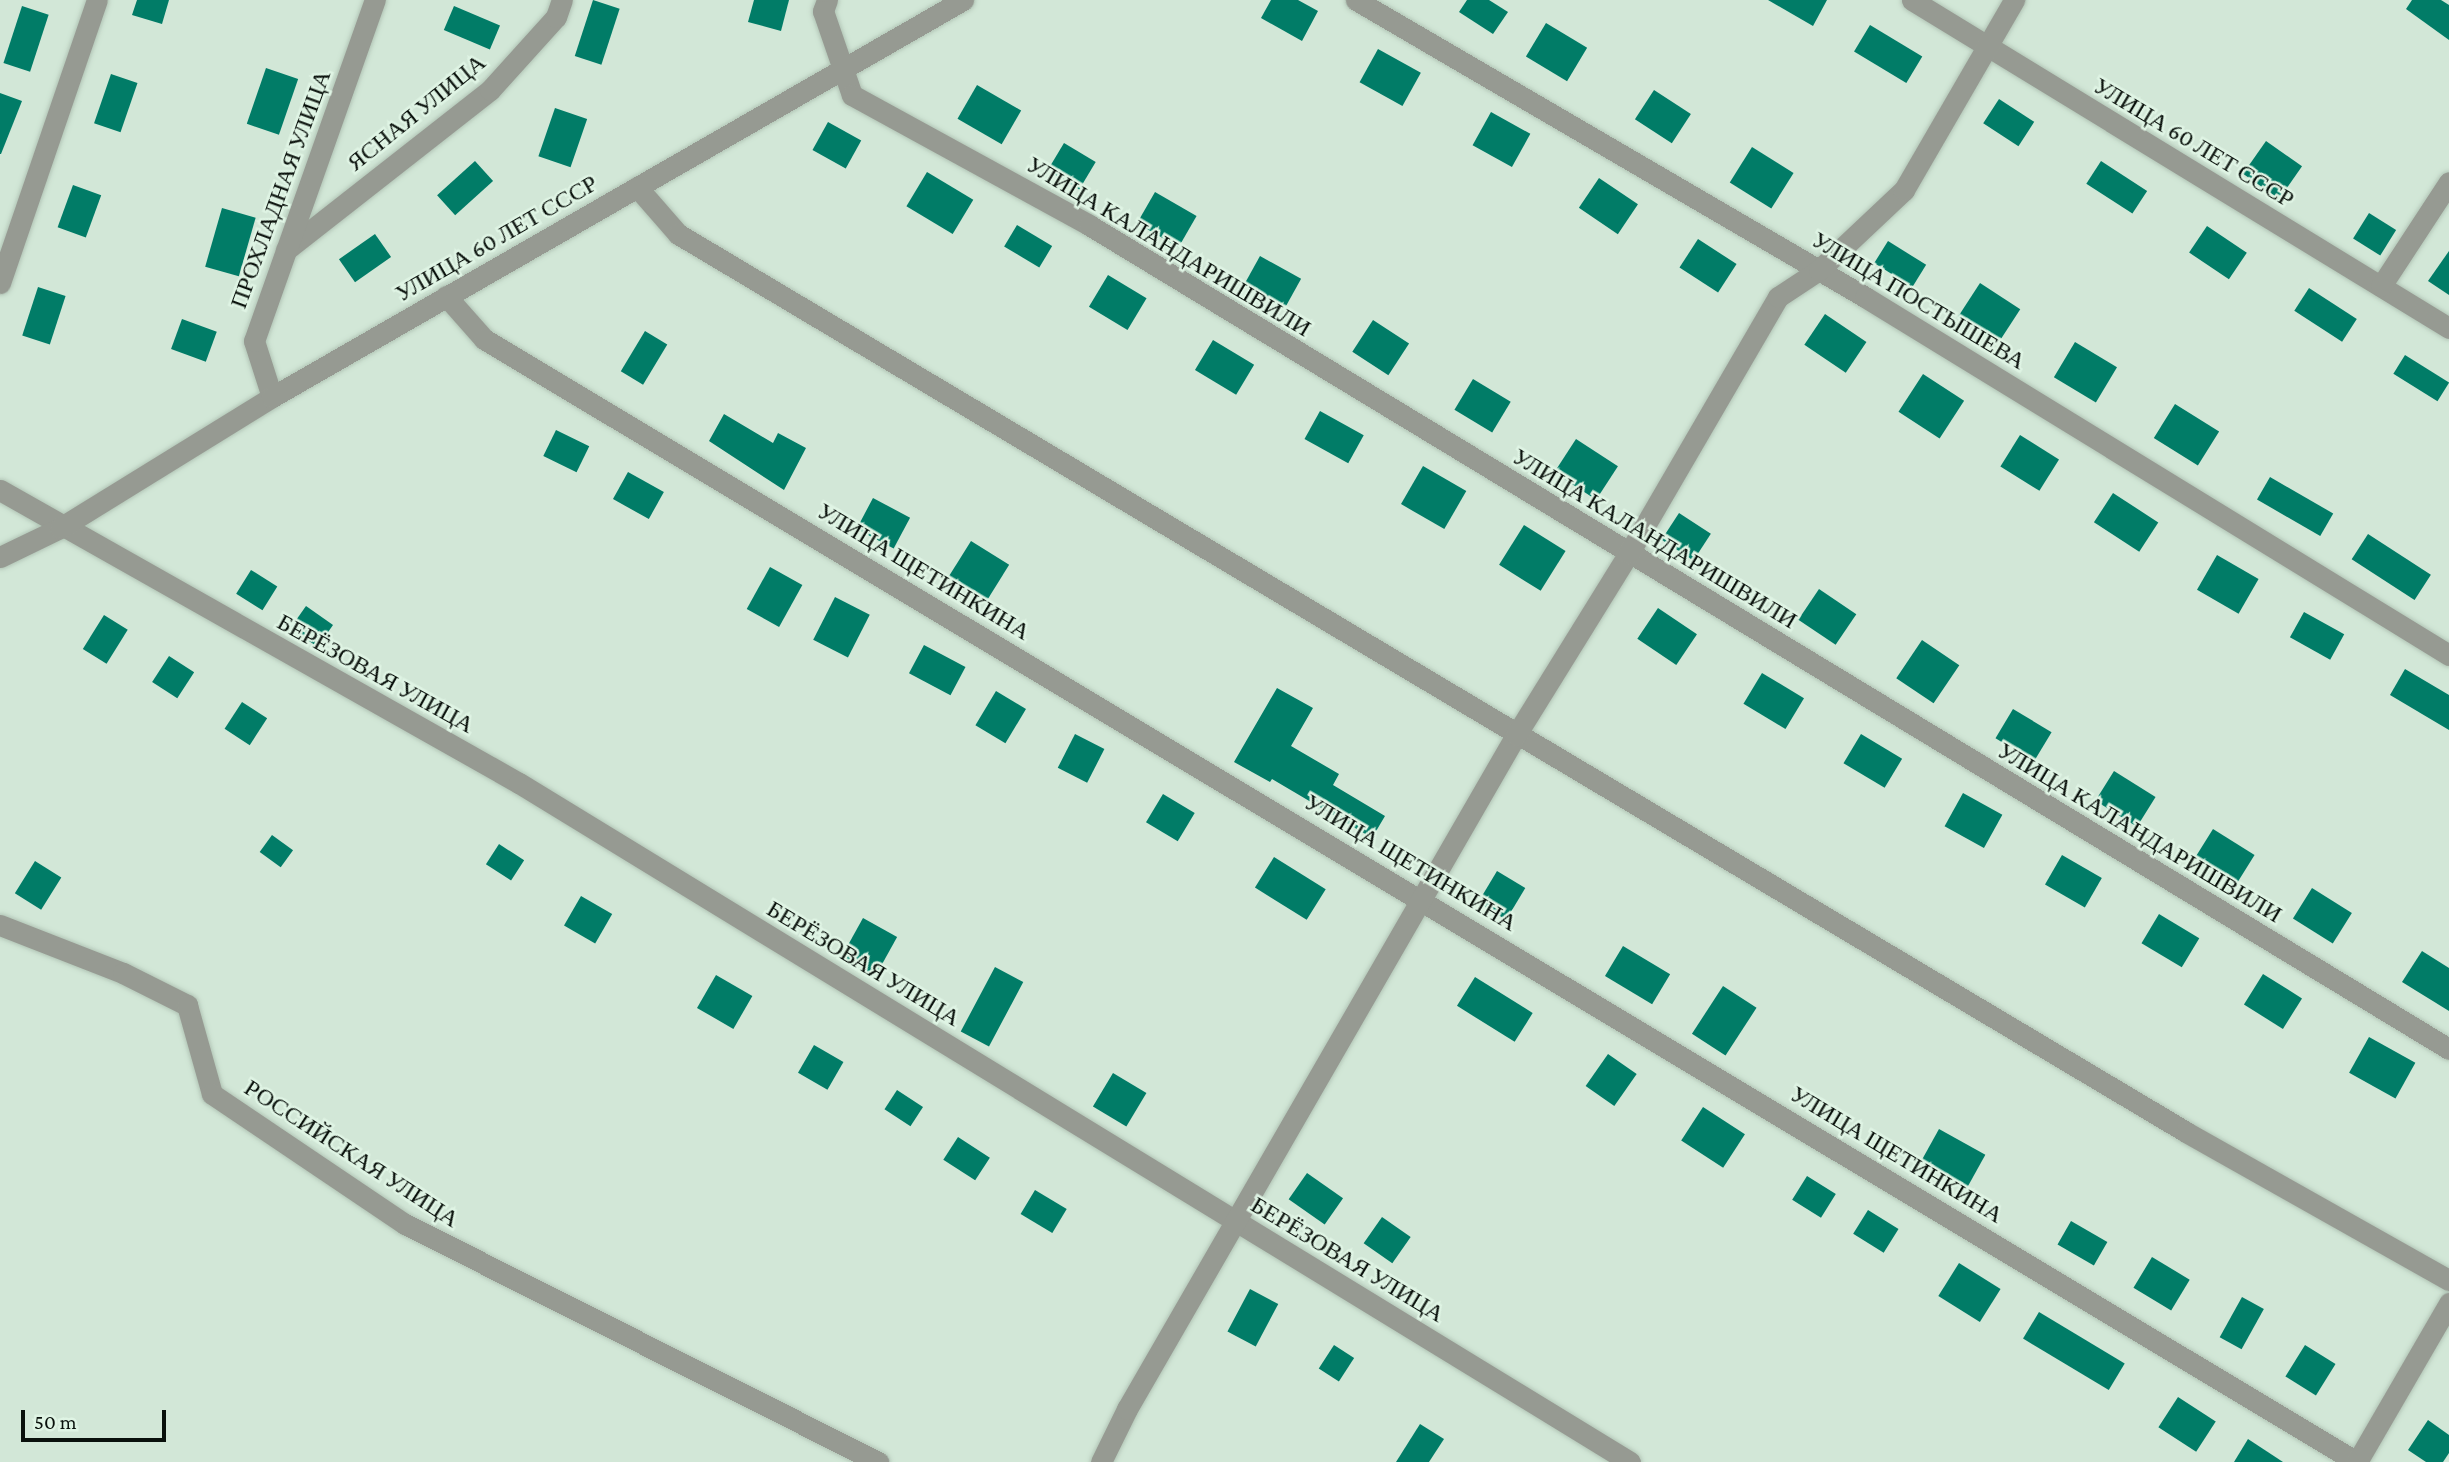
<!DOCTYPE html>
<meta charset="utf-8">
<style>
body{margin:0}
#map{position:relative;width:2449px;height:1462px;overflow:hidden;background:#d2e7d7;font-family:"Crimson Pro",serif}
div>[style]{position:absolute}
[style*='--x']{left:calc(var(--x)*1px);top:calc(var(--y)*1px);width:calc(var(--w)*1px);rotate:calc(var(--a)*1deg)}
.building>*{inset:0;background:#017c67;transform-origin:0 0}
.roads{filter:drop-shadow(0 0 2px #b2c5b6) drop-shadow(0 0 2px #b2c5b6)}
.street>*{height:21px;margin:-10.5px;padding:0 10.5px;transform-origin:10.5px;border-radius:10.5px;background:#969a92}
span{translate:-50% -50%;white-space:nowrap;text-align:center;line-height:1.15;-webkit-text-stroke:5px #dff4e4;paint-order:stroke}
.street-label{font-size:24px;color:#09100b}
.scale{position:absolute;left:21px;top:1410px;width:145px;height:32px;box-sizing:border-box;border:4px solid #09100b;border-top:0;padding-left:9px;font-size:21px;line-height:24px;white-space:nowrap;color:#09100b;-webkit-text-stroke:5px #dff4e4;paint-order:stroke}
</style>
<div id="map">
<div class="building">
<div style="clip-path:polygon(137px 0,169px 0,162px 24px,132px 15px)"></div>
<div style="left:593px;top:0;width:28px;height:59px;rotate:18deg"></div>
<div style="clip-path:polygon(754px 0,789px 0,781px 31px,748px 22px)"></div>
<div style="clip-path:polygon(1271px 0,1298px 0,1318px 11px,1302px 41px,1261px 18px)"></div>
<div style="clip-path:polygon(1467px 0,1489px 0,1508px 12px,1493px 34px,1459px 12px)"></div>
<div style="clip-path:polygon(1768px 0,1827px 0,1813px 26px)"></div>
<div style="clip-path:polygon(2412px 0,2441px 0,2449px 5px,2449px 40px,2406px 9px)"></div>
<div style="left:22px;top:6px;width:28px;height:60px;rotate:18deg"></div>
<div style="left:454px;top:6px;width:50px;height:26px;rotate:23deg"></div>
<div style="left:1546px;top:23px;width:48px;height:39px;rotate:31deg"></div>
<div style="left:1870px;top:25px;width:61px;height:31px;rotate:31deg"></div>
<div style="left:1378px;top:49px;width:49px;height:38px;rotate:29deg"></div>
<div style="left:266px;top:68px;width:34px;height:59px;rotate:19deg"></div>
<div style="left:111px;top:74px;width:28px;height:52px;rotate:19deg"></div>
<div style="left:977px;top:85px;width:51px;height:39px;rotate:30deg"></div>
<div style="left:1654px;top:90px;width:44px;height:35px;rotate:33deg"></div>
<div style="clip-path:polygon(0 93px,22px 101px,1px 154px,0 154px)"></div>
<div style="left:1999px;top:99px;width:42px;height:29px;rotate:33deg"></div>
<div style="left:555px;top:108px;width:34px;height:51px;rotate:19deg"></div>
<div style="left:1491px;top:112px;width:45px;height:38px;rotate:29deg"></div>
<div style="left:828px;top:122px;width:38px;height:32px;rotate:29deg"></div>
<div style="left:2266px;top:141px;width:44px;height:40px;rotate:35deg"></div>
<div style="left:1064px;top:143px;width:37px;height:32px;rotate:31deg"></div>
<div style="left:1752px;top:147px;width:49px;height:42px;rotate:32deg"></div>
<div style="left:475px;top:161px;width:27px;height:51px;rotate:48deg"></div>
<div style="left:2101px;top:161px;width:55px;height:27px;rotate:33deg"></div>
<div style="left:927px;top:172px;width:54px;height:40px;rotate:31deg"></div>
<div style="left:1599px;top:178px;width:47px;height:36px;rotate:34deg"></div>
<div style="left:73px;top:185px;width:30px;height:45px;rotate:20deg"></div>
<div style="left:1155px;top:192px;width:48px;height:36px;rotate:30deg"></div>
<div style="left:222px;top:208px;width:35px;height:61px;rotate:16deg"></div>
<div style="left:2369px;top:213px;width:32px;height:30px;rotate:32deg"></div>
<div style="left:1017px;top:225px;width:41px;height:25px;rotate:31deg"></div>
<div style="left:2207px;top:226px;width:48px;height:32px;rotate:34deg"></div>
<div style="left:375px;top:234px;width:28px;height:44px;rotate:55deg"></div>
<div style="left:1698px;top:239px;width:46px;height:34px;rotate:33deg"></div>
<div style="left:1888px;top:241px;width:45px;height:26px;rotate:32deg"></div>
<div style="clip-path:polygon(2449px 251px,2449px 295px,2428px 281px)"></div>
<div style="left:1260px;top:256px;width:47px;height:34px;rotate:29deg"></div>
<div style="left:1108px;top:275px;width:45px;height:37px;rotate:31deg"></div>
<div style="left:1980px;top:283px;width:48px;height:40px;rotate:33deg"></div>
<div style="left:38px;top:287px;width:29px;height:51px;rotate:18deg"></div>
<div style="left:2309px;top:288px;width:57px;height:27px;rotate:33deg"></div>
<div style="left:1825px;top:314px;width:50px;height:37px;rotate:34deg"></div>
<div style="left:182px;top:319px;width:37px;height:32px;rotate:20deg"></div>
<div style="left:1373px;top:320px;width:43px;height:38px;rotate:33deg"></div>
<div style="left:645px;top:331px;width:26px;height:47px;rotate:31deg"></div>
<div style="left:1213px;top:340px;width:48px;height:35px;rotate:31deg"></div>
<div style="left:2075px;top:342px;width:49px;height:41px;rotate:31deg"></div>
<div style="left:2405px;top:355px;width:52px;height:22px;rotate:32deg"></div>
<div style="left:1923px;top:374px;width:49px;height:45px;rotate:33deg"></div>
<div style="left:1473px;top:379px;width:44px;height:36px;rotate:31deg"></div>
<div style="left:2175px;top:404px;width:52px;height:40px;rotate:32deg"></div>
<div style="left:1320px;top:411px;width:50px;height:32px;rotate:29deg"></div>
<div style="clip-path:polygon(724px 414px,773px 443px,778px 433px,806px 448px,784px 490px,709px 441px)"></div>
<div style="left:556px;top:430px;width:37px;height:29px;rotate:26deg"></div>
<div style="left:2020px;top:435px;width:46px;height:37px;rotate:32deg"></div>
<div style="left:1576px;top:439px;width:50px;height:40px;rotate:33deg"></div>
<div style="left:1423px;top:466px;width:50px;height:44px;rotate:30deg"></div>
<div style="left:628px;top:472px;width:41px;height:31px;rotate:29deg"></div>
<div style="left:2270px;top:477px;width:73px;height:26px;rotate:30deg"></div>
<div style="left:2113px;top:493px;width:54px;height:35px;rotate:33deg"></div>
<div style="left:873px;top:498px;width:42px;height:35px;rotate:28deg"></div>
<div style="left:1679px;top:513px;width:38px;height:32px;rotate:33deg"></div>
<div style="left:1524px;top:525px;width:49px;height:47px;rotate:32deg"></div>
<div style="left:2368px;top:534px;width:75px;height:30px;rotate:33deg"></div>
<div style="left:971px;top:541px;width:45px;height:44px;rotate:32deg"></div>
<div style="left:2217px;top:555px;width:48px;height:40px;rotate:30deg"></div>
<div style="left:770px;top:567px;width:37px;height:48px;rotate:29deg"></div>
<div style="left:251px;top:570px;width:31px;height:28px;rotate:32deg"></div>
<div style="left:1819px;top:589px;width:45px;height:37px;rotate:34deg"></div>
<div style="left:835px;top:597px;width:39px;height:48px;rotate:27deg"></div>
<div style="left:306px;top:606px;width:33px;height:27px;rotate:35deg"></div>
<div style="left:1658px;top:608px;width:47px;height:37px;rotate:34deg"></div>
<div style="left:2304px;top:612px;width:46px;height:29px;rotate:29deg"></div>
<div style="left:104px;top:615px;width:28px;height:40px;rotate:32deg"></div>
<div style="left:1922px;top:640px;width:45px;height:46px;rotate:34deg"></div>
<div style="left:924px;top:645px;width:47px;height:32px;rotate:28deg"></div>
<div style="left:169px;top:656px;width:30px;height:31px;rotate:33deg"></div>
<div style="clip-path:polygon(2405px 669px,2449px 695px,2449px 730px,2390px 695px)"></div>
<div style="left:1762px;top:673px;width:49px;height:36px;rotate:31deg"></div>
<div style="clip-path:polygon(1277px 688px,1313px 708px,1291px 746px,1339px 774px,1333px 785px,1385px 816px,1372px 838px,1272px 779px,1270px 782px,1234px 762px)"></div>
<div style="left:996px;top:691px;width:35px;height:40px;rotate:31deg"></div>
<div style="left:242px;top:702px;width:30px;height:32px;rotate:33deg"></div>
<div style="left:2013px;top:709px;width:45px;height:34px;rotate:31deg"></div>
<div style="left:1075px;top:734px;width:33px;height:38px;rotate:27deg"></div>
<div style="left:1861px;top:734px;width:48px;height:34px;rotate:31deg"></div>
<div style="left:2114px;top:771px;width:49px;height:35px;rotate:32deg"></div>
<div style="left:1963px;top:793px;width:45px;height:38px;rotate:29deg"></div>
<div style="left:1163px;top:794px;width:37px;height:33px;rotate:31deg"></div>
<div style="left:2213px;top:829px;width:49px;height:35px;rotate:32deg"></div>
<div style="left:272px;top:835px;width:26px;height:21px;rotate:36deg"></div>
<div style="left:499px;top:844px;width:30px;height:24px;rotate:33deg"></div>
<div style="left:2062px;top:855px;width:46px;height:34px;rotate:30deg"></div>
<div style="left:1274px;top:857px;width:61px;height:36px;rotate:32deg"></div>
<div style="left:35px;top:861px;width:31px;height:38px;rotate:32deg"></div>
<div style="left:1497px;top:871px;width:33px;height:37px;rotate:31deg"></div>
<div style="left:2312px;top:888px;width:47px;height:36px;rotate:32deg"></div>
<div style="left:581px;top:896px;width:36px;height:34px;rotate:30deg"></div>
<div style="left:2159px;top:914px;width:47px;height:34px;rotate:31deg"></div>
<div style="left:863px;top:918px;width:39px;height:46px;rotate:29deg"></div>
<div style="left:1623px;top:946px;width:55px;height:35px;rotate:31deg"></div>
<div style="clip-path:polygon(2422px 951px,2449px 968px,2449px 1011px,2402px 982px)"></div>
<div style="left:995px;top:967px;width:32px;height:73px;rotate:28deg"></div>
<div style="left:2263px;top:974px;width:46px;height:36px;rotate:32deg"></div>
<div style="left:716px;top:975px;width:42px;height:38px;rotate:30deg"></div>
<div style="left:1475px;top:977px;width:68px;height:34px;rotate:32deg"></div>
<div style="left:1723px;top:986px;width:40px;height:57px;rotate:33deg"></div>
<div style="left:2369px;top:1037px;width:53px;height:41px;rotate:29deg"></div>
<div style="left:814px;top:1045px;width:34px;height:32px;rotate:30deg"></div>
<div style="left:1608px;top:1054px;width:35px;height:39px;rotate:35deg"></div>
<div style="left:1113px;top:1073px;width:39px;height:39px;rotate:31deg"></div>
<div style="left:897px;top:1090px;width:31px;height:23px;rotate:33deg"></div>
<div style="left:1703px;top:1107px;width:50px;height:40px;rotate:33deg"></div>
<div style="left:1939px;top:1129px;width:53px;height:38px;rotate:29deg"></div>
<div style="left:958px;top:1137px;width:38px;height:27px;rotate:33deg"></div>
<div style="left:1307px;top:1173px;width:44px;height:32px;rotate:35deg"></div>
<div style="left:1807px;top:1176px;width:34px;height:28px;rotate:32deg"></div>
<div style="left:1035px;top:1190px;width:37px;height:28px;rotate:31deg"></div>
<div style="left:1868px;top:1210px;width:36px;height:28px;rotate:32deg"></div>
<div style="left:1382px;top:1217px;width:35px;height:32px;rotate:35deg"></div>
<div style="left:2071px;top:1221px;width:42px;height:27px;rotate:30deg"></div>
<div style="left:2152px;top:1257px;width:44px;height:36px;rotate:31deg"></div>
<div style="left:1959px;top:1263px;width:49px;height:39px;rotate:32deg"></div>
<div style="left:1250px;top:1289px;width:32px;height:48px;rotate:28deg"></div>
<div style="left:2242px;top:1297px;width:25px;height:46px;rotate:29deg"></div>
<div style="left:2039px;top:1312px;width:100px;height:31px;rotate:31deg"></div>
<div style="left:1334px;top:1345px;width:24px;height:28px;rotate:33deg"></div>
<div style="left:2305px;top:1345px;width:36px;height:37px;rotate:32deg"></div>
<div style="left:2178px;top:1397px;width:45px;height:36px;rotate:33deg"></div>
<div style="clip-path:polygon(2428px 1420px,2449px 1435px,2449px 1453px,2443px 1462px,2426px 1462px,2408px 1450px)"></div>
<div style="clip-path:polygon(1420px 1424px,1444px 1439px,1429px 1462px,1396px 1462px)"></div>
<div style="clip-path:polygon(2248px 1439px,2283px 1462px,2234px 1462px)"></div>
</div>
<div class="roads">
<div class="street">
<div style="--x:827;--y:0;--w:12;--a:110"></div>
<div style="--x:823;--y:11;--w:89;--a:71"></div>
<div style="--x:852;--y:95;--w:270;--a:28.7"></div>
<div style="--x:1089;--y:225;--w:1590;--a:31.21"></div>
<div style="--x:1356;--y:0;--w:589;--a:30.26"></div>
<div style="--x:1865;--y:297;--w:685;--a:31.51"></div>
<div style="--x:1912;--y:0;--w:629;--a:31.42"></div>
<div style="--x:637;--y:187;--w:62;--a:48.9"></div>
<div style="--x:678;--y:234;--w:1755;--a:30.77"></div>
<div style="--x:2186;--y:1132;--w:302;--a:29.4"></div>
<div style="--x:286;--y:250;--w:259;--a:-38.1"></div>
<div style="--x:490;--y:90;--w:98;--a:-47.9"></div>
<div style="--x:556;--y:17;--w:18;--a:-71"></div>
<div style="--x:0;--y:283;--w:299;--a:-71.1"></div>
<div style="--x:2381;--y:286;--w:124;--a:-56.8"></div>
<div style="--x:446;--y:296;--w:57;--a:48.5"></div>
<div style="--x:484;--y:339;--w:2184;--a:30.95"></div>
<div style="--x:272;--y:397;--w:59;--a:-107.8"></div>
<div style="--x:254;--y:341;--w:362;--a:-70.5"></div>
<div style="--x:0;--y:490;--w:596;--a:29.45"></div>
<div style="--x:519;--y:783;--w:1302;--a:31.43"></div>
<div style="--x:0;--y:557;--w:67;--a:-25.8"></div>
<div style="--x:60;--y:528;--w:249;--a:-31.7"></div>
<div style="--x:272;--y:397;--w:797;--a:-29.88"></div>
<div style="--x:0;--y:925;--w:132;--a:21.3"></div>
<div style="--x:123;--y:973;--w:72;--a:26.6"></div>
<div style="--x:187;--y:1005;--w:92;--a:74.3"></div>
<div style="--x:212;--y:1094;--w:233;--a:34"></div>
<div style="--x:405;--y:1224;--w:530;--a:26.71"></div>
<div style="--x:1101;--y:1462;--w:59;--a:-63.9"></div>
<div style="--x:1127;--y:1409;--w:778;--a:-60.01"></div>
<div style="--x:1516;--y:735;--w:214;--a:-58.2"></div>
<div style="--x:1629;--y:553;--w:296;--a:-59.8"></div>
<div style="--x:1778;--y:297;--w:49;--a:-33.4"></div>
<div style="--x:1819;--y:270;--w:117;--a:-43.3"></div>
<div style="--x:1904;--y:190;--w:220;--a:-59.9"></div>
<div style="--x:2357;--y:1462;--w:184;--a:-59.9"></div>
</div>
</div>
<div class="street-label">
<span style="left:416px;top:112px;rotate:-39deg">ЯСНАЯ УЛИЦА</span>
<span style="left:2194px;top:142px;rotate:31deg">УЛИЦА 60 ЛЕТ СССР</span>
<span style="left:280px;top:189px;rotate:-70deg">ПРОХЛАДНАЯ УЛИЦА</span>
<span style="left:496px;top:238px;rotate:-30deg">УЛИЦА 60 ЛЕТ СССР</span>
<span style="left:1169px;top:246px;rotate:31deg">УЛИЦА КАЛАНДАРИШВИЛИ</span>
<span style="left:1919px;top:300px;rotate:31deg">УЛИЦА ПОСТЫШЕВА</span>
<span style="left:1655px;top:538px;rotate:31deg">УЛИЦА КАЛАНДАРИШВИЛИ</span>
<span style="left:924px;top:571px;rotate:31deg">УЛИЦА ЩЕТИНКИНА</span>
<span style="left:376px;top:673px;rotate:29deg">БЕРЁЗОВАЯ УЛИЦА</span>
<span style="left:2140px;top:832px;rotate:31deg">УЛИЦА КАЛАНДАРИШВИЛИ</span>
<span style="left:1411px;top:862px;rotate:31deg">УЛИЦА ЩЕТИНКИНА</span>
<span style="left:864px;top:963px;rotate:31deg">БЕРЁЗОВАЯ УЛИЦА</span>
<span style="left:352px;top:1153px;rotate:33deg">РОССИЙСКАЯ УЛИЦА</span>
<span style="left:1897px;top:1154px;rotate:31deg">УЛИЦА ЩЕТИНКИНА</span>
<span style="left:1348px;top:1259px;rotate:31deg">БЕРЁЗОВАЯ УЛИЦА</span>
</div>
<div class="scale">50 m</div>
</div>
